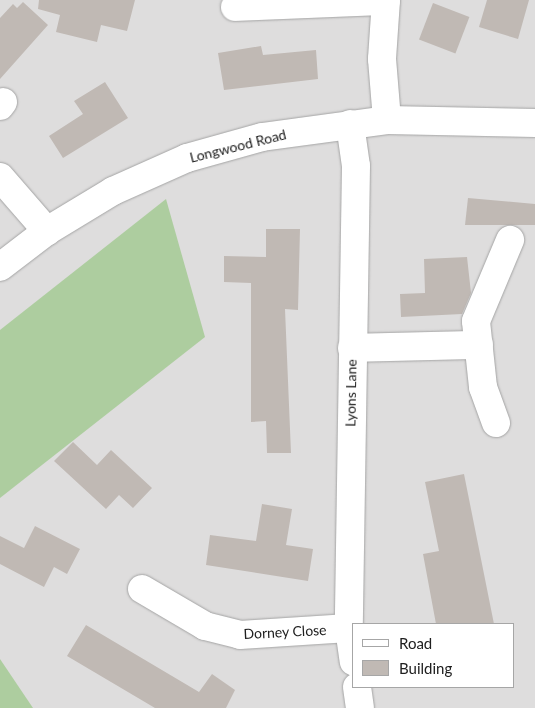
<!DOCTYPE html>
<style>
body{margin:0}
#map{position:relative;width:535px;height:708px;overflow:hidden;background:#f0ede7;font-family:Lato,sans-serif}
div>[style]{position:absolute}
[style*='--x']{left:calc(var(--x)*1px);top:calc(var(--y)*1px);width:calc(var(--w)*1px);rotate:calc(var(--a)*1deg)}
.residential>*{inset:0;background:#dedddd}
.forest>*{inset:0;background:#adcd9f}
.building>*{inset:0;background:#c0b9b4;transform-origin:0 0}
.roads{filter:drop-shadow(0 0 1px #a4a4a4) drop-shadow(0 0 1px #a4a4a4)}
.minor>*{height:28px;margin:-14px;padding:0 14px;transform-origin:14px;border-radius:14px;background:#fff}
span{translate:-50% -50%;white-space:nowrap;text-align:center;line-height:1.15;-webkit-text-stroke:5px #fff;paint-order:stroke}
.street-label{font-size:14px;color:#202020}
.legend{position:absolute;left:352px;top:623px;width:162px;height:65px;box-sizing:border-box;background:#fff;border:1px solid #a6a6a6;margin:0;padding:6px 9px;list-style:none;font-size:15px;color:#202020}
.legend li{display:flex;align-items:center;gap:10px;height:25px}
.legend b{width:25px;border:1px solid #a6a6a6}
</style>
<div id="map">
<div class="residential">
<div style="clip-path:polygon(evenodd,0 0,535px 0,535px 708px,0 708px,0 0,354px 624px,514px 624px,514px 687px,354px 687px,354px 624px)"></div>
</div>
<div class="forest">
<div style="clip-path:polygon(166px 199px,205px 337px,0 498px,0 330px)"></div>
<div style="clip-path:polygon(0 659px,33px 708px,0 708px)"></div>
</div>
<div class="building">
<div style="clip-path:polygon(39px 0,135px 0,127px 31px,101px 25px,97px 42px,56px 32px,60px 15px,38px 9px)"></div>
<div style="clip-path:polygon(487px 0,529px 0,518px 39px,479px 27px)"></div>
<div style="clip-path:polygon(23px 2px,48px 25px,0 79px,0 18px,13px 4px,17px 8px)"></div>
<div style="left:433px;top:3px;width:39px;height:39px;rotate:21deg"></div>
<div style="clip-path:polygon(261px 46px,263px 55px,316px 50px,318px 79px,224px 90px,218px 53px)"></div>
<div style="clip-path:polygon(105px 82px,128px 118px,63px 158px,49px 136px,83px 114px,74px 101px)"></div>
<div style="clip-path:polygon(468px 198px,535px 204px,535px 225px,465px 225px)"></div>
<div style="clip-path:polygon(266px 229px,300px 229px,298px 310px,285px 309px,291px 453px,267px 453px,266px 421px,251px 422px,251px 283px,224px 282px,224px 256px,266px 257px)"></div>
<div style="clip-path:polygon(467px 257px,471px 293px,462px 314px,401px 317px,400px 294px,425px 293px,424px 259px)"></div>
<div style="clip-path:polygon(73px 442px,97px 465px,111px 450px,152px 488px,133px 508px,119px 495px,106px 509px,54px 461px)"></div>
<div style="clip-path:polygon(464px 474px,494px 624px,436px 624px,423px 554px,439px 551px,425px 482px)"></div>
<div style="clip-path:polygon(262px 504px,292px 509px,286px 545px,313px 549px,308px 581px,206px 565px,210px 535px,256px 541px)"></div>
<div style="clip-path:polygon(35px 526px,80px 549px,67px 574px,54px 567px,44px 587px,0 564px,0 536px,24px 548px)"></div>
<div style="clip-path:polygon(86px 625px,199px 692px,212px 674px,235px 690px,226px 708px,155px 708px,67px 656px)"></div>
</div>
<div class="roads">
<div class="minor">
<div style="--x:386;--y:0;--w:59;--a:93.9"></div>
<div style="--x:382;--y:59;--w:61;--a:85.3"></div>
<div style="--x:235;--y:7;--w:151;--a:-2.3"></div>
<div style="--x:0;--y:106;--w:5;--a:-53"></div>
<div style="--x:350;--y:124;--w:42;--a:81.9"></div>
<div style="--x:356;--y:166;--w:462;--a:90.9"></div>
<div style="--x:349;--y:628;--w:34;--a:82"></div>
<div style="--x:0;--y:177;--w:72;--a:49"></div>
<div style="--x:0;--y:267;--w:59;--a:-37.5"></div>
<div style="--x:47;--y:231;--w:77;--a:-31.2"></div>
<div style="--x:113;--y:191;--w:81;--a:-24"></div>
<div style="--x:187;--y:158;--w:78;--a:-15.6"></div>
<div style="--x:262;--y:137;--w:126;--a:-7.7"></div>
<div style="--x:387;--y:120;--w:148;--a:1.2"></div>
<div style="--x:352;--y:348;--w:127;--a:-1.4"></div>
<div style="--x:496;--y:423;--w:38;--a:-110"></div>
<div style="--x:483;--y:387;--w:66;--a:-96.1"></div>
<div style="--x:476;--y:321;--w:88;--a:-67.2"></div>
<div style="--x:142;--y:589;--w:73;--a:30.4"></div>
<div style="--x:205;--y:626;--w:36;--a:14"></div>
<div style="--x:240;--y:635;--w:109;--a:-3.7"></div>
<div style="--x:357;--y:687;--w:21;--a:82"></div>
</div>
</div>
<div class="street-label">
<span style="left:238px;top:146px;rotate:-14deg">Longwood Road</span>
<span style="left:351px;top:393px;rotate:-89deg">Lyons Lane</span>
<span style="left:285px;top:632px;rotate:-3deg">Dorney Close</span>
</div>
<ul class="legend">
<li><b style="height:6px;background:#fff"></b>Road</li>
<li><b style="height:14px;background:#c0b9b4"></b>Building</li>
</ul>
</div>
